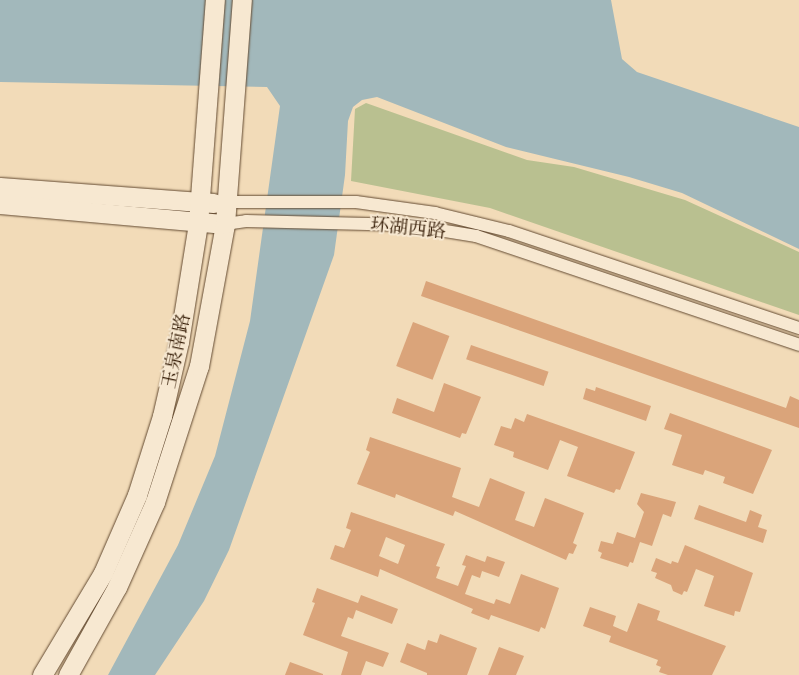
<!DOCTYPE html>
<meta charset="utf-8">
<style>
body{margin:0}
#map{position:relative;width:799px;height:675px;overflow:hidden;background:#f2dbb8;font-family:"EB Garamond","Noto Serif SC",serif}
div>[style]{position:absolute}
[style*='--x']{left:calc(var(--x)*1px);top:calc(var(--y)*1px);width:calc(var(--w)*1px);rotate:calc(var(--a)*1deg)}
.green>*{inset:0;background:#b9c090}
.water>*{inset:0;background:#a2b8bb}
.building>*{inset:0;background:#daa47a;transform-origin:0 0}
.roads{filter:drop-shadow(0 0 1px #634a31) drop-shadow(0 0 1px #634a31)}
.street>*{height:12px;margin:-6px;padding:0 6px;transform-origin:6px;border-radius:6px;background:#f7e8d1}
.secondary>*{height:19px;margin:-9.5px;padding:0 9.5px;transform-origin:9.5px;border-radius:9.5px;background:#f7e8d1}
span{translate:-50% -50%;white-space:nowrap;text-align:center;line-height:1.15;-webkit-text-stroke:4px #f7e8d1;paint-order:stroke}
.street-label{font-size:19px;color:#331a04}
</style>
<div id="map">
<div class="green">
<div style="clip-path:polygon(366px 103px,527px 160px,574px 167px,685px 200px,799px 252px,799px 315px,490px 208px,351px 181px,355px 109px)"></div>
</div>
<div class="water">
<div style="clip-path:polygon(0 0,611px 0,622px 59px,637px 72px,799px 127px,799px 249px,682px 193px,629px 177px,506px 147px,377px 97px,362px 100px,353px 107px,348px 121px,345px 175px,334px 255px,229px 550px,204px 601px,155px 675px,108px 675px,178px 545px,215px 456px,250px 321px,280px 106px,267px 87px,0 82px)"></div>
</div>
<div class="building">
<div style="clip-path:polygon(426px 281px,786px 408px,790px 396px,799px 400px,799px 428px,421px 296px)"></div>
<div style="left:413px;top:322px;width:39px;height:47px;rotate:21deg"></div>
<div style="left:471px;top:345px;width:82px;height:15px;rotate:19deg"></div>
<div style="clip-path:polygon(444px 383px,481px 397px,466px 434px,462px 433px,460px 438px,392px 413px,397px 398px,434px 412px)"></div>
<div style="clip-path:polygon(596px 387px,651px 406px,646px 421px,583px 399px,586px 388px,595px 391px)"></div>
<div style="clip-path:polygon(670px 413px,772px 450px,753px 494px,723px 483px,725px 477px,705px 470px,703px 475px,672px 465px,682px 435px,664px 429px)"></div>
<div style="clip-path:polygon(527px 414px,635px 452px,620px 490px,616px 489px,614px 493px,567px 476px,578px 447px,560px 440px,548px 470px,513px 457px,514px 452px,494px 445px,501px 426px,511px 429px,515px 418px,524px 422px)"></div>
<div style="clip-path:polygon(370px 437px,461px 468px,452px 497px,479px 507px,490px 478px,525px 492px,515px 520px,534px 527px,545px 498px,584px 513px,573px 543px,577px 545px,573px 554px,569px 553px,566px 560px,455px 511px,453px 516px,396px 494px,395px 498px,357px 484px,370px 452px,366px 450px)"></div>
<div style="clip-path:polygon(641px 493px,676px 502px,671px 517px,663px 514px,652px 546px,640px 542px,633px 563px,630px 562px,628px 567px,600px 558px,602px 553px,598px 551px,601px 541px,613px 544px,617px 532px,635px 538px,644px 512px,637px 504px)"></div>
<div style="clip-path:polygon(699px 505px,746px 522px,750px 510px,762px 515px,758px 527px,767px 530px,763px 543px,694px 519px)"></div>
<div style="clip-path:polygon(evenodd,351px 512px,445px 544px,436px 566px,440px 567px,436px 578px,458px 586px,466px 566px,462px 565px,466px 555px,485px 562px,487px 556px,505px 562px,499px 577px,482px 571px,480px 578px,472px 575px,465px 594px,494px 604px,496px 599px,510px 604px,521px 574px,559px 588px,545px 629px,541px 627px,539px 632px,491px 615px,489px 620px,471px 613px,473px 609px,380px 569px,378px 577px,330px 559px,335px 545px,344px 548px,351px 530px,346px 528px,351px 512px,386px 537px,405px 545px,398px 564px,379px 556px,386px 537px)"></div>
<div style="clip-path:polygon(685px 545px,753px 573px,740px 612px,735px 611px,734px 616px,704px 606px,714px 576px,696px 569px,687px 592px,684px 591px,682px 595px,673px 591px,671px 585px,655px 578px,657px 573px,651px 571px,656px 558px,671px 564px,672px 561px,678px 563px)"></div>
<div style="clip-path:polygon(317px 588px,358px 603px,361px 595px,398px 609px,392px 624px,356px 610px,353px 619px,348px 617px,341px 636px,389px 653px,383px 667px,366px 661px,361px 675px,341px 675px,348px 652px,303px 635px,315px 603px,312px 602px)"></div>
<div style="clip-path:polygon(638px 603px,660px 611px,657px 620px,726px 646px,712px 675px,668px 675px,659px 672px,661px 667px,656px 665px,658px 660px,609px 642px,611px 636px,583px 626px,590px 607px,616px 616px,613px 626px,627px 632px)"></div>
<div style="clip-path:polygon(440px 634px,477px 648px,467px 675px,427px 675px,427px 673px,400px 662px,407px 643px,425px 650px,428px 640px,437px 643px)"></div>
<div style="clip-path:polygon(499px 647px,524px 656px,516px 675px,488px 675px)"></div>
<div style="clip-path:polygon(290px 662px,323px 674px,323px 675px,285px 675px)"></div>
</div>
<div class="roads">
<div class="street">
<div style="--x:226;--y:202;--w:130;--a:0"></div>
<div style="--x:356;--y:202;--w:80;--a:7.9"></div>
<div style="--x:435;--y:213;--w:76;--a:13.7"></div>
<div style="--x:509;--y:231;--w:306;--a:18.5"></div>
<div style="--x:225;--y:224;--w:21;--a:-8"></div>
<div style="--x:246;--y:221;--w:162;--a:1.4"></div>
<div style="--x:408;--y:225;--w:69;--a:9.2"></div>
<div style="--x:476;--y:236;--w:341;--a:18.6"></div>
</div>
<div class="secondary">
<div style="--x:0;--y:187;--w:214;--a:4.3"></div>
<div style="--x:0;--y:204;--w:226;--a:5.1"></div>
<div style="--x:42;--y:675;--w:119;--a:-59.1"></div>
<div style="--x:103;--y:573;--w:85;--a:-66.4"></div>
<div style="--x:137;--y:495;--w:83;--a:-72.4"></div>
<div style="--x:162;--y:416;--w:76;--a:-77.1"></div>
<div style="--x:179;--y:342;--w:120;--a:-80.9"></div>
<div style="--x:198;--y:224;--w:225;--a:-85.7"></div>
<div style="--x:68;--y:675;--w:101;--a:-60.9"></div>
<div style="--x:117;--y:587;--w:93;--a:-65.9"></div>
<div style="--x:155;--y:502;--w:143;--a:-72.1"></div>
<div style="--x:199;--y:366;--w:144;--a:-79.6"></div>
<div style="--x:225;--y:224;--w:225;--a:-85.7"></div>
</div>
</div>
<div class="street-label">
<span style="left:408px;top:228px;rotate:6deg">环湖西路</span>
<span style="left:176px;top:351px;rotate:-78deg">玉泉南路</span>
</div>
</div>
